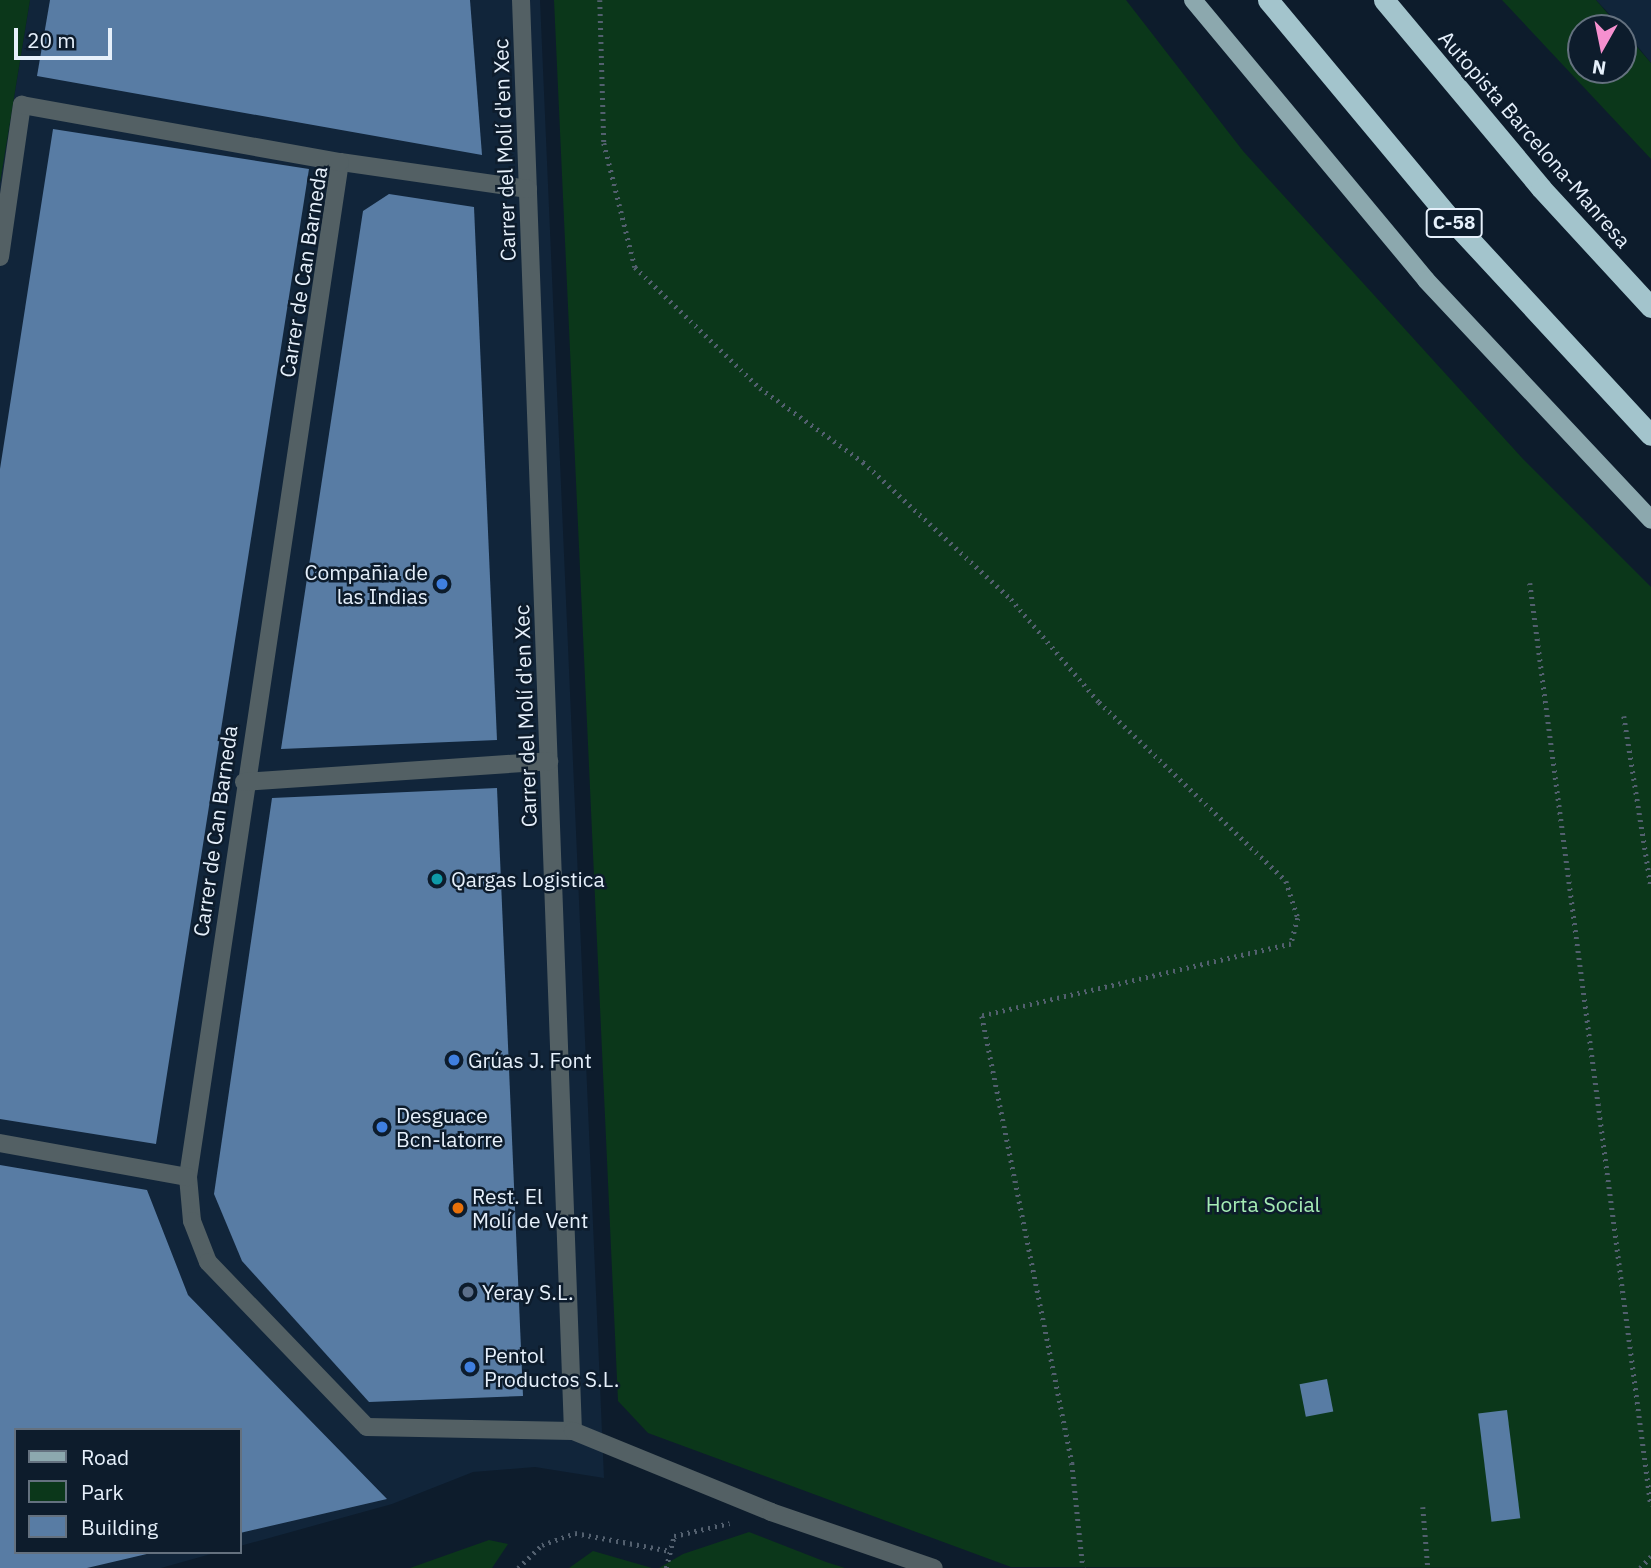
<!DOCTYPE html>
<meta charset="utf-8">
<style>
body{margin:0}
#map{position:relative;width:1651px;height:1568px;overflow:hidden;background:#0d1c2c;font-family:"IBM Plex Sans",sans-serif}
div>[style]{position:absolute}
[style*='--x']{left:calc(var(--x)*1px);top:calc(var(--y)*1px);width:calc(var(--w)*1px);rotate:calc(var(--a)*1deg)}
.built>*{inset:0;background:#11253a}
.green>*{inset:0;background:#0b371a}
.building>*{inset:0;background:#587ca4;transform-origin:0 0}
.path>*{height:4.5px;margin-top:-2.25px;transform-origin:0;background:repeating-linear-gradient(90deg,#53606f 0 2px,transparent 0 7px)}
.minor>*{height:18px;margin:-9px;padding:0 9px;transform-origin:9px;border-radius:9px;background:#536064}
.major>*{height:18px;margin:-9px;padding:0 9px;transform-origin:9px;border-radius:9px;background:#8ca8ae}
.highway>*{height:21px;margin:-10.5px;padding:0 10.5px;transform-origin:10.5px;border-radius:10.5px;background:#a3c4cc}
.dots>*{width:19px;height:19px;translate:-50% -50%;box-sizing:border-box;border:4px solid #0d1c2c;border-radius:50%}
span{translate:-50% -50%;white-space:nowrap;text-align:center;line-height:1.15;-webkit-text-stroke:5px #0d1c2c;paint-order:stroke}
.shield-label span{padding:2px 5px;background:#0d1c2c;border:2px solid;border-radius:5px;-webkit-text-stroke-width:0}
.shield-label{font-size:19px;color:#e6f0fb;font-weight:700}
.street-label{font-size:21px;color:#e6f0fb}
.poi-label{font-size:21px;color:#e6f0fb}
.right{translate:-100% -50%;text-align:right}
.left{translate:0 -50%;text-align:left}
.park-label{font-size:21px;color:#a5ecb5}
.legend{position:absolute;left:14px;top:1428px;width:228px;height:126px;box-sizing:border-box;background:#0d1c2c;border:2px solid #64717f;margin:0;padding:9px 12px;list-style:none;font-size:21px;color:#e6f0fb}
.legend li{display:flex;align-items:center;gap:14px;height:35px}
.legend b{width:35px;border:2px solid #64717f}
.north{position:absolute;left:1567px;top:14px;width:70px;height:70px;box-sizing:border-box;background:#0d1c2c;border:2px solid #64717f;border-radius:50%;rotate:189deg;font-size:19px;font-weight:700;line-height:28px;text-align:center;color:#e6f0fb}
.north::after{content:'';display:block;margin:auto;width:24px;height:32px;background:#f690cf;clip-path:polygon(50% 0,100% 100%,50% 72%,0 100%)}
.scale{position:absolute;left:14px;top:28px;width:98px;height:32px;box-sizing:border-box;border:4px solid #e6f0fb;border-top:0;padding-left:9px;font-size:21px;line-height:24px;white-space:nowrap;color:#e6f0fb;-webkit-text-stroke:5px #0d1c2c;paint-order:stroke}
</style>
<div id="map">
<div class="built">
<div style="clip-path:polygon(30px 0,540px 0,604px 1478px,535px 1467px,473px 1472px,392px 1504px,240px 1546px,240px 1430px,16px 1430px,16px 1552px,218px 1552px,161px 1568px,0 1568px,0 183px)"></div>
<div style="clip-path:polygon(1596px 0,1651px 0,1651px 63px,1623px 28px)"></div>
</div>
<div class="green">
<div style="clip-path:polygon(0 0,30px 0,0 183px)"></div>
<div style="clip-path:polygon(554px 0,1126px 0,1243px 151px,1523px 459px,1651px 587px,1651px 1568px,1011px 1567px,648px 1433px,618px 1401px)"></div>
<div style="clip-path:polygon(1502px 0,1596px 0,1620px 28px,1581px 28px,1581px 70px,1623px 70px,1623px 31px,1651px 63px,1651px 159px)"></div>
<div style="clip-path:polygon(749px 1532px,826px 1562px,845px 1568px,659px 1568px,683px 1554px)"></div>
<div style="clip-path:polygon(489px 1540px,508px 1544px,492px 1568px,410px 1568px)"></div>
<div style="clip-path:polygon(593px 1551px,652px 1568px,569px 1568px)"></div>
</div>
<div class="building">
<div style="clip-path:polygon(50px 0,470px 0,482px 155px,37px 76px)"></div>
<div style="clip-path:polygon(53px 129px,309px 169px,156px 1144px,0 1119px,0 469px)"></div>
<div style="clip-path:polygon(389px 194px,474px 207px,497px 740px,281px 749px,363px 211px)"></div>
<div style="clip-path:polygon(497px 788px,523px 1396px,369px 1402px,242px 1261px,214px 1194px,272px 798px)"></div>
<div style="clip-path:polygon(0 1165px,147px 1190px,188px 1295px,387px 1499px,240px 1533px,240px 1430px,16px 1430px,16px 1552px,151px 1553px,87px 1568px,0 1568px)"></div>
<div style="left:1327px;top:1379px;width:33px;height:28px;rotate:79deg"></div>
<div style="left:1507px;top:1410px;width:109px;height:29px;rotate:83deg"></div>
</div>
<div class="path">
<div style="--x:600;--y:0;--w:143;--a:88.4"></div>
<div style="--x:604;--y:143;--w:128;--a:76"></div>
<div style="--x:635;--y:267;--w:174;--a:44.1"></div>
<div style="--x:760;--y:388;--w:127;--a:35.7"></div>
<div style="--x:863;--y:462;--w:202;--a:42.8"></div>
<div style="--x:1011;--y:599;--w:135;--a:49.5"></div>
<div style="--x:1099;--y:702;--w:259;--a:43.7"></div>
<div style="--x:1286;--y:881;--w:39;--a:72"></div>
<div style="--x:1298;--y:918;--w:27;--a:105"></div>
<div style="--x:1291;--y:944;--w:317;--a:166.9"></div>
<div style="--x:982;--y:1016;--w:456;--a:78.6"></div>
<div style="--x:1072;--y:1463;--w:106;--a:84"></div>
<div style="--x:1530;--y:583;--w:931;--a:82.53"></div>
<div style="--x:1624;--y:716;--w:172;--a:81"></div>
<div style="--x:1423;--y:1507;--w:61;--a:85.3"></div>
<div style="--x:518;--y:1568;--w:33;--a:-44"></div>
<div style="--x:542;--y:1545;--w:35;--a:-20"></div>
<div style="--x:575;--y:1533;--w:97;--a:10.7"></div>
<div style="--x:666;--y:1568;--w:33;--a:-76"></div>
<div style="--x:674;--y:1536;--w:57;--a:-13.1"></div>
<div style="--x:1640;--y:1568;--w:16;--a:-47"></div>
</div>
<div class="minor">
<div style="--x:521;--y:0;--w:1432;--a:87.92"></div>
<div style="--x:528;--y:189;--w:190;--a:-171.8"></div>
<div style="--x:340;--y:162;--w:1026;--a:98.52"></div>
<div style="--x:188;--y:1177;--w:44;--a:84.8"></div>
<div style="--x:192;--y:1221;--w:44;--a:68.7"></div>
<div style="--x:208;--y:1262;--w:229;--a:46.1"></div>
<div style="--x:367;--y:1427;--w:206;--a:1.1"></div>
<div style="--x:573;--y:1431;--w:214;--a:22.2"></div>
<div style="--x:771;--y:1512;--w:172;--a:19"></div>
<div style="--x:0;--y:257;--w:154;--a:-81.8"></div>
<div style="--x:22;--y:105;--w:323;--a:10.2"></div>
<div style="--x:244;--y:782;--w:306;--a:-3.9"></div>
<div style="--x:0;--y:1143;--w:191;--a:10.3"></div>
</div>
<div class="major">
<div style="--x:1193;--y:0;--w:364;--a:50.2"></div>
<div style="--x:1426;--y:280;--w:329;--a:46.8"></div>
</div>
<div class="highway">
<div style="--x:1268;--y:0;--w:278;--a:50.2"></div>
<div style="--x:1446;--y:214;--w:301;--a:47.2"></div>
<div style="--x:1384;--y:0;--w:245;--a:50.1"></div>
<div style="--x:1541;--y:188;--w:162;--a:47.3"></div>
</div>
<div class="dots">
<div style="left:442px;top:584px;background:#3f7fe0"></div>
<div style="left:437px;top:879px;background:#0f9aa8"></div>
<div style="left:454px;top:1060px;background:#3f7fe0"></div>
<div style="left:382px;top:1127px;background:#3f7fe0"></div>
<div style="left:458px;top:1208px;background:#e8710a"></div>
<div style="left:468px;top:1292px;background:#5c6f8a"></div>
<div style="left:470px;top:1367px;background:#3f7fe0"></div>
</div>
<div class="shield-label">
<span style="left:1454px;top:223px">C-58</span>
</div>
<div class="street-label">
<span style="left:1535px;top:139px;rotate:49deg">Autopista Barcelona-Manresa</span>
<span style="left:504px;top:150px;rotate:-92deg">Carrer del Molí d'en Xec</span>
<span style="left:303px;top:272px;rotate:-81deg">Carrer de Can Barneda</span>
<span style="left:525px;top:716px;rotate:-92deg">Carrer del Molí d'en Xec</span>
<span style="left:215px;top:831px;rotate:-82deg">Carrer de Can Barneda</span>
</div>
<div class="poi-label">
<span class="right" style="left:428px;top:584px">Compañia de<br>las Indias</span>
<span class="left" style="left:451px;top:879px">Qargas Logistica</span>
<span class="left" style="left:468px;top:1060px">Grúas J. Font</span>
<span class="left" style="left:396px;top:1127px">Desguace<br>Bcn-latorre</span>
<span class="left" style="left:472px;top:1208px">Rest. El<br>Molí de Vent</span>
<span class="left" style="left:482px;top:1292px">Yeray S.L.</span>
<span class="left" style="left:484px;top:1367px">Pentol<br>Productos S.L.</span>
</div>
<div class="park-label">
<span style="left:1263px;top:1204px">Horta Social</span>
</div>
<ul class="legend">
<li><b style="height:9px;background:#8ca8ae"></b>Road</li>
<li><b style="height:19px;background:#0b371a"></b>Park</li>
<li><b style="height:19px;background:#587ca4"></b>Building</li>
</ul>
<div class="north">N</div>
<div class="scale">20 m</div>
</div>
